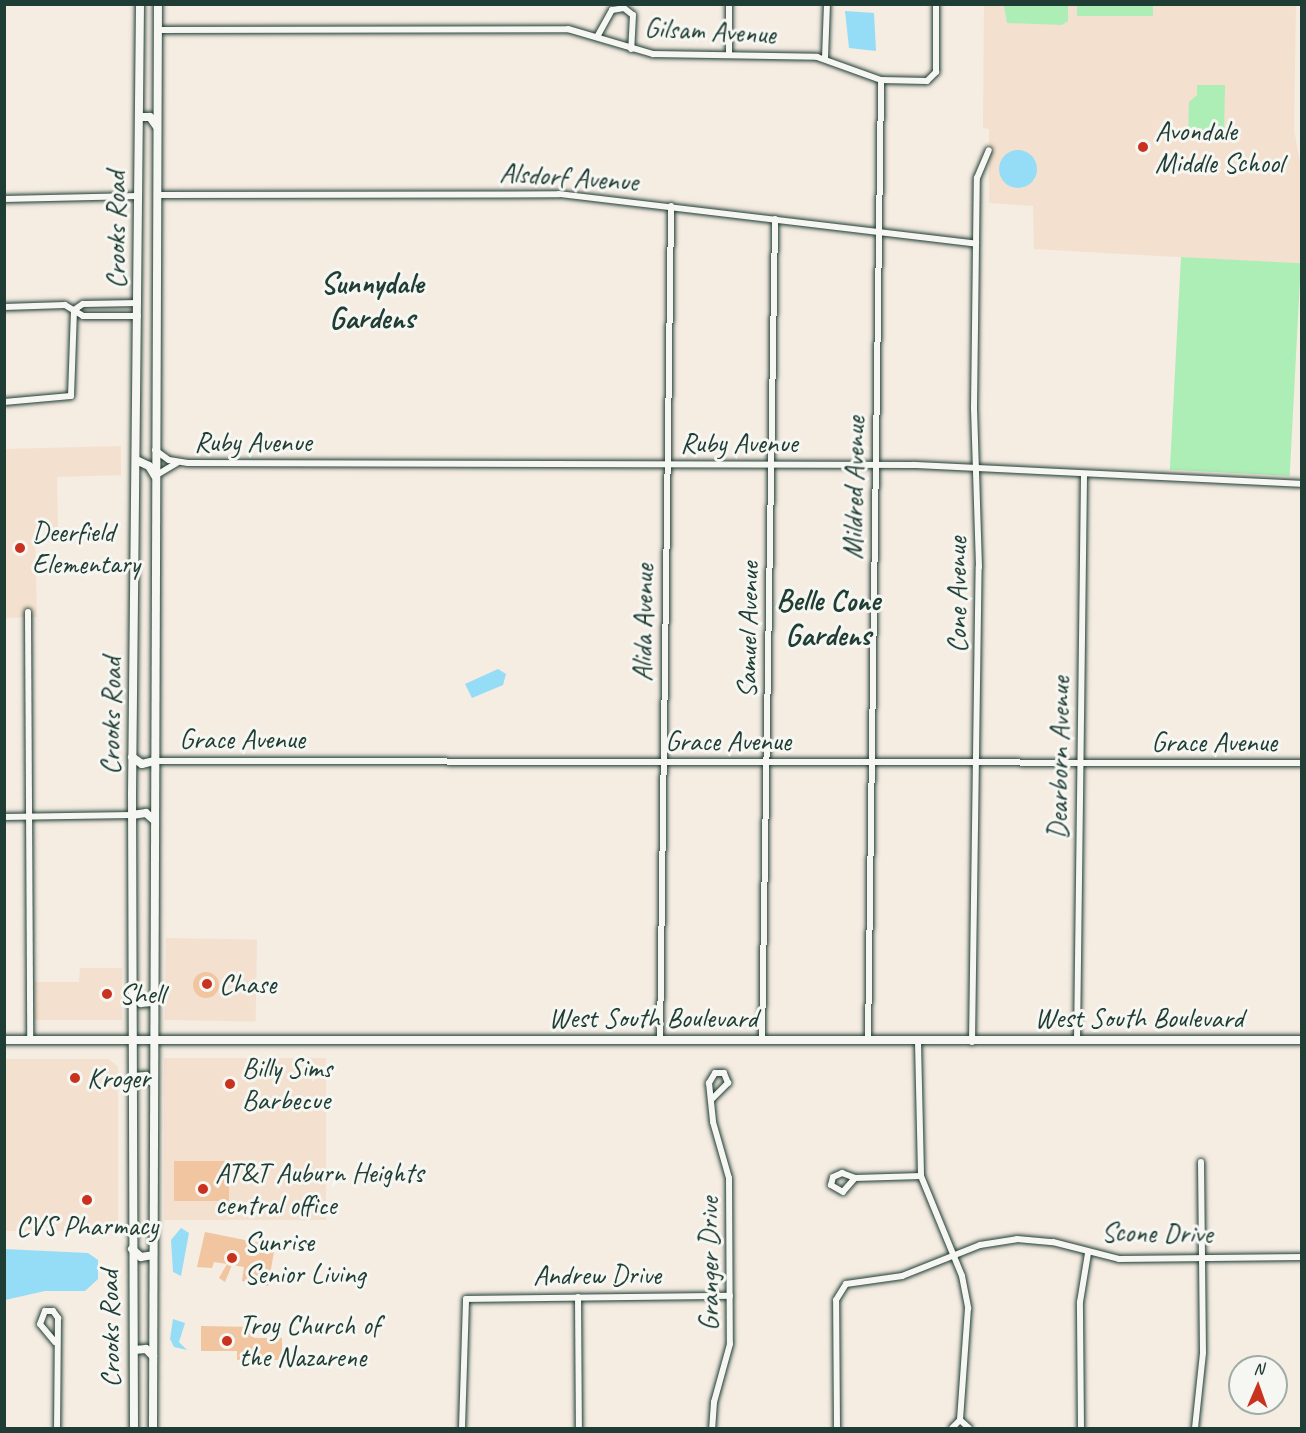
<!DOCTYPE html>
<style>
body{margin:0}
#map{position:relative;width:1306px;height:1433px;overflow:hidden;background:#f5ece2;font-family:Caveat,sans-serif}
div>[style]{position:absolute}
[style*='--x']{left:calc(var(--x)*1px);top:calc(var(--y)*1px);width:calc(var(--w)*1px);rotate:calc(var(--a)*1deg)}
.built>*{inset:0;background:#f4e0ce;transform-origin:0 0}
.green>*{inset:0;background:#adeeb6;transform-origin:0 0}
.water>*{inset:0;background:#95ddf7}
.round{border-radius:50%}
.building>*{inset:0;background:#f1c5a0;transform-origin:0 0}
.roads{filter:drop-shadow(0 0 2px #1f3d34) drop-shadow(0 0 2px #1f3d34)}
.minor>*{height:6px;margin:-3px;padding:0 3px;transform-origin:3px;border-radius:3px;background:#f6f6f2}
.tertiary>*{height:8px;margin:-4px;padding:0 4px;transform-origin:4px;border-radius:4px;background:#f6f6f2}
.secondary>*{height:8px;margin:-4px;padding:0 4px;transform-origin:4px;border-radius:4px;background:#f6f6f2}
.dots>*{width:16px;height:16px;translate:-50% -50%;box-sizing:border-box;border:3px solid #f6f6f2;border-radius:50%}
span{translate:-50% -50%;white-space:nowrap;text-align:center;line-height:1.15;-webkit-text-stroke:6px #f6f6f2;paint-order:stroke}
.street-label{font-size:28px;color:#1f3d34}
.poi-label{font-size:28px;color:#1f3d34}
.left{translate:0 -50%;text-align:left}
.neighbourhood-label{font-size:30px;color:#1f3d34;font-weight:700}
.frame{position:absolute;inset:0;border:6px solid #1f3d34;pointer-events:none}
.north{position:absolute;left:1228px;top:1355px;width:60px;height:60px;box-sizing:border-box;background:#f6f6f2;border:2px solid #a0aca6;border-radius:50%;rotate:2deg;font-size:16px;font-weight:700;line-height:24px;text-align:center;color:#1f3d34}
.north::after{content:'';display:block;margin:auto;width:21px;height:27px;background:#c8321e;clip-path:polygon(50% 0,100% 100%,50% 72%,0 100%)}
</style>
<div id="map">
<div class="built">
<div style="clip-path:polygon(984px 5px,1296px 5px,1294px 130px,1301px 167px,1301px 264px,1034px 249px,1033px 206px,989px 203px,989px 129px,983px 128px)"></div>
<div style="clip-path:polygon(121px 446px,121px 475px,57px 477px,58px 528px,35px 529px,37px 617px,5px 618px,4px 449px)"></div>
<div style="left:166px;top:938px;width:91px;height:82px;rotate:1deg"></div>
<div style="clip-path:polygon(80px 968px,122px 968px,122px 1020px,35px 1020px,34px 982px,79px 982px)"></div>
<div style="left:164px;top:1058px;width:162px;height:162px"></div>
<div style="clip-path:polygon(5px 1059px,109px 1059px,118px 1067px,118px 1231px,5px 1231px)"></div>
</div>
<div class="green">
<div style="clip-path:polygon(1004px 5px,1068px 5px,1068px 21px,1062px 25px,1007px 23px)"></div>
<div style="left:1077px;top:5px;width:76px;height:11px"></div>
<div style="clip-path:polygon(1197px 85px,1225px 85px,1224px 140px,1188px 139px,1189px 102px,1197px 95px)"></div>
<div style="left:1181px;top:257px;width:120px;height:213px;rotate:3deg"></div>
</div>
<div class="water">
<div style="clip-path:polygon(845px 11px,874px 13px,876px 51px,849px 48px)"></div>
<div class="round" style="left:999px;top:150px;width:38px;height:38px"></div>
<div style="clip-path:polygon(498px 669px,506px 674px,503px 685px,472px 698px,465px 684px)"></div>
<div style="clip-path:polygon(181px 1228px,189px 1233px,181px 1276px,173px 1272px,171px 1240px)"></div>
<div style="clip-path:polygon(4px 1249px,88px 1253px,98px 1260px,98px 1279px,85px 1291px,45px 1291px,5px 1300px)"></div>
<div style="clip-path:polygon(173px 1319px,185px 1323px,179px 1342px,187px 1350px,174px 1347px,170px 1339px)"></div>
</div>
<div class="building">
<div class="round" style="left:193px;top:972px;width:26px;height:26px"></div>
<div style="left:174px;top:1161px;width:55px;height:40px"></div>
<div style="clip-path:polygon(205px 1232px,275px 1246px,268px 1286px,242px 1281px,244px 1267px,232px 1265px,225px 1282px,219px 1278px,227px 1264px,214px 1262px,212px 1268px,197px 1267px)"></div>
<div style="clip-path:polygon(201px 1326px,254px 1327px,254px 1338px,282px 1338px,282px 1360px,237px 1360px,237px 1351px,201px 1351px)"></div>
</div>
<div class="roads">
<div class="minor">
<div style="--x:158;--y:30;--w:410;--a:-0.1"></div>
<div style="--x:568;--y:29;--w:89;--a:16.4"></div>
<div style="--x:653;--y:54;--w:164;--a:1"></div>
<div style="--x:817;--y:57;--w:68;--a:19.8"></div>
<div style="--x:881;--y:80;--w:46;--a:1.2"></div>
<div style="--x:927;--y:81;--w:13;--a:-45"></div>
<div style="--x:936;--y:72;--w:68;--a:-90"></div>
<div style="--x:597;--y:37;--w:31;--a:-61"></div>
<div style="--x:612;--y:10;--w:12;--a:-9"></div>
<div style="--x:624;--y:8;--w:11;--a:38"></div>
<div style="--x:633;--y:15;--w:34;--a:93"></div>
<div style="--x:729;--y:55;--w:51;--a:-90"></div>
<div style="--x:825;--y:58;--w:54;--a:-87.9"></div>
<div style="--x:157;--y:195;--w:402;--a:-0.1"></div>
<div style="--x:559;--y:194;--w:420;--a:6.8"></div>
<div style="--x:4;--y:199;--w:134;--a:-1.3"></div>
<div style="--x:4;--y:307;--w:61;--a:-1.9"></div>
<div style="--x:65;--y:305;--w:21;--a:31"></div>
<div style="--x:83;--y:316;--w:55;--a:0"></div>
<div style="--x:74;--y:310;--w:11;--a:-34"></div>
<div style="--x:83;--y:304;--w:55;--a:-1"></div>
<div style="--x:4;--y:402;--w:67;--a:-5.1"></div>
<div style="--x:71;--y:396;--w:86;--a:-88"></div>
<div style="--x:155;--y:450;--w:17;--a:36"></div>
<div style="--x:169;--y:460;--w:19;--a:9"></div>
<div style="--x:188;--y:463;--w:726;--a:0.16"></div>
<div style="--x:914;--y:465;--w:388;--a:2.8"></div>
<div style="--x:155;--y:476;--w:26;--a:-31"></div>
<div style="--x:28;--y:612;--w:428;--a:89.7"></div>
<div style="--x:154;--y:761;--w:1148;--a:0.1"></div>
<div style="--x:4;--y:817;--w:128;--a:-0.9"></div>
<div style="--x:660;--y:1040;--w:834;--a:-89.24"></div>
<div style="--x:762;--y:1041;--w:822;--a:-89.09"></div>
<div style="--x:868;--y:1041;--w:961;--a:-89.22"></div>
<div style="--x:1077;--y:1041;--w:567;--a:-89.29"></div>
<div style="--x:918;--y:1042;--w:134;--a:88.7"></div>
<div style="--x:921;--y:1176;--w:108;--a:67.7"></div>
<div style="--x:962;--y:1276;--w:33;--a:79"></div>
<div style="--x:968;--y:1308;--w:112;--a:94.1"></div>
<div style="--x:960;--y:1420;--w:11;--a:135"></div>
<div style="--x:972;--y:1042;--w:475;--a:-89.2"></div>
<div style="--x:979;--y:567;--w:158;--a:-91.8"></div>
<div style="--x:974;--y:409;--w:231;--a:-89.3"></div>
<div style="--x:977;--y:178;--w:30;--a:-67"></div>
<div style="--x:712;--y:1099;--w:23;--a:-45"></div>
<div style="--x:728;--y:1083;--w:11;--a:-112"></div>
<div style="--x:724;--y:1073;--w:9;--a:180"></div>
<div style="--x:715;--y:1073;--w:12;--a:121"></div>
<div style="--x:709;--y:1083;--w:39;--a:84"></div>
<div style="--x:713;--y:1122;--w:58;--a:74.1"></div>
<div style="--x:729;--y:1178;--w:166;--a:89.7"></div>
<div style="--x:730;--y:1344;--w:60;--a:105.4"></div>
<div style="--x:714;--y:1402;--w:26;--a:94"></div>
<div style="--x:855;--y:1178;--w:18;--a:131"></div>
<div style="--x:843;--y:1192;--w:14;--a:-150"></div>
<div style="--x:831;--y:1185;--w:8;--a:-76"></div>
<div style="--x:833;--y:1177;--w:10;--a:-24"></div>
<div style="--x:842;--y:1173;--w:14;--a:21"></div>
<div style="--x:855;--y:1178;--w:66;--a:-1.7"></div>
<div style="--x:578;--y:1297;--w:131;--a:89.6"></div>
<div style="--x:55;--y:1342;--w:23;--a:-130"></div>
<div style="--x:40;--y:1324;--w:14;--a:-69"></div>
<div style="--x:45;--y:1311;--w:8;--a:0"></div>
<div style="--x:53;--y:1311;--w:9;--a:54"></div>
<div style="--x:58;--y:1318;--w:110;--a:90.5"></div>
<div style="--x:960;--y:1420;--w:12;--a:42"></div>
<div style="--x:462;--y:1428;--w:129;--a:-88.2"></div>
<div style="--x:466;--y:1299;--w:264;--a:-0.7"></div>
<div style="--x:837;--y:1428;--w:128;--a:-90.4"></div>
<div style="--x:836;--y:1300;--w:19;--a:-58"></div>
<div style="--x:846;--y:1284;--w:57;--a:-8.1"></div>
<div style="--x:902;--y:1276;--w:84;--a:-21.7"></div>
<div style="--x:980;--y:1245;--w:37;--a:-9"></div>
<div style="--x:1017;--y:1239;--w:36;--a:5"></div>
<div style="--x:1053;--y:1242;--w:68;--a:14.4"></div>
<div style="--x:1119;--y:1259;--w:183;--a:-0.6"></div>
<div style="--x:1081;--y:1428;--w:126;--a:-90.5"></div>
<div style="--x:1080;--y:1302;--w:50;--a:-80.7"></div>
<div style="--x:1195;--y:1428;--w:75;--a:-83.9"></div>
<div style="--x:1203;--y:1353;--w:191;--a:-90.6"></div>
</div>
<div class="tertiary">
<div style="--x:152;--y:1040;--w:1150;--a:0"></div>
</div>
<div class="secondary">
<div style="--x:139;--y:117;--w:11;--a:0"></div>
<div style="--x:150;--y:117;--w:12;--a:55"></div>
<div style="--x:136;--y:460;--w:14;--a:25"></div>
<div style="--x:149;--y:466;--w:12;--a:59"></div>
<div style="--x:132;--y:757;--w:12;--a:35"></div>
<div style="--x:142;--y:764;--w:12;--a:-14"></div>
<div style="--x:132;--y:815;--w:14;--a:-8"></div>
<div style="--x:146;--y:813;--w:11;--a:41"></div>
<div style="--x:134;--y:996;--w:10;--a:45"></div>
<div style="--x:141;--y:1003;--w:11;--a:-5"></div>
<div style="--x:4;--y:1040;--w:148;--a:0"></div>
<div style="--x:133;--y:1077;--w:13;--a:-4"></div>
<div style="--x:146;--y:1076;--w:8;--a:45"></div>
<div style="--x:132;--y:1249;--w:12;--a:42"></div>
<div style="--x:141;--y:1257;--w:12;--a:-9"></div>
<div style="--x:134;--y:1350;--w:12;--a:-5"></div>
<div style="--x:146;--y:1349;--w:10;--a:45"></div>
<div style="--x:134;--y:1428;--w:634;--a:-90.18"></div>
<div style="--x:132;--y:794;--w:790;--a:-89.42"></div>
<div style="--x:153;--y:1428;--w:1424;--a:-89.8"></div>
</div>
</div>
<div class="dots">
<div style="left:1143px;top:147px;background:#c8321e"></div>
<div style="left:20px;top:548px;background:#c8321e"></div>
<div style="left:207px;top:984px;background:#c8321e"></div>
<div style="left:107px;top:994px;background:#c8321e"></div>
<div style="left:75px;top:1078px;background:#c8321e"></div>
<div style="left:230px;top:1084px;background:#c8321e"></div>
<div style="left:203px;top:1189px;background:#c8321e"></div>
<div style="left:87px;top:1200px;background:#c8321e"></div>
<div style="left:232px;top:1258px;background:#c8321e"></div>
<div style="left:227px;top:1341px;background:#c8321e"></div>
</div>
<div class="street-label">
<span style="left:710px;top:31px;rotate:3deg">Gilsam Avenue</span>
<span style="left:569px;top:177px;rotate:4deg">Alsdorf Avenue</span>
<span style="left:116px;top:230px;rotate:-90deg">Crooks Road</span>
<span style="left:253px;top:442px">Ruby Avenue</span>
<span style="left:739px;top:443px">Ruby Avenue</span>
<span style="left:854px;top:488px;rotate:-89deg">Mildred Avenue</span>
<span style="left:957px;top:595px;rotate:-90deg">Cone Avenue</span>
<span style="left:643px;top:623px;rotate:-89deg">Alida Avenue</span>
<span style="left:748px;top:630px;rotate:-89deg">Samuel Avenue</span>
<span style="left:111px;top:716px;rotate:-89deg">Crooks Road</span>
<span style="left:242px;top:739px">Grace Avenue</span>
<span style="left:728px;top:741px">Grace Avenue</span>
<span style="left:1214px;top:742px">Grace Avenue</span>
<span style="left:1059px;top:758px;rotate:-89deg">Dearborn Avenue</span>
<span style="left:653px;top:1018px">West South Boulevard</span>
<span style="left:1139px;top:1018px">West South Boulevard</span>
<span style="left:1157px;top:1233px;rotate:1deg">Scone Drive</span>
<span style="left:709px;top:1264px;rotate:-90deg">Granger Drive</span>
<span style="left:597px;top:1275px">Andrew Drive</span>
<span style="left:110px;top:1329px;rotate:-91deg">Crooks Road</span>
</div>
<div class="poi-label">
<span class="left" style="left:1155px;top:147px">Avondale<br>Middle School</span>
<span class="left" style="left:32px;top:548px">Deerfield<br>Elementary</span>
<span class="left" style="left:219px;top:984px">Chase</span>
<span class="left" style="left:119px;top:994px">Shell</span>
<span class="left" style="left:242px;top:1084px">Billy Sims<br>Barbecue</span>
<span class="left" style="left:87px;top:1078px">Kroger</span>
<span class="left" style="left:215px;top:1189px">AT&amp;T Auburn Heights<br>central office</span>
<span style="left:87px;top:1226px">CVS Pharmacy</span>
<span class="left" style="left:244px;top:1258px">Sunrise<br>Senior Living</span>
<span class="left" style="left:239px;top:1341px">Troy Church of<br>the Nazarene</span>
</div>
<div class="neighbourhood-label">
<span style="left:372px;top:300px">Sunnydale<br>Gardens</span>
<span style="left:828px;top:617px">Belle Cone<br>Gardens</span>
</div>
<div class="frame"></div>
<div class="north">N</div>
</div>
